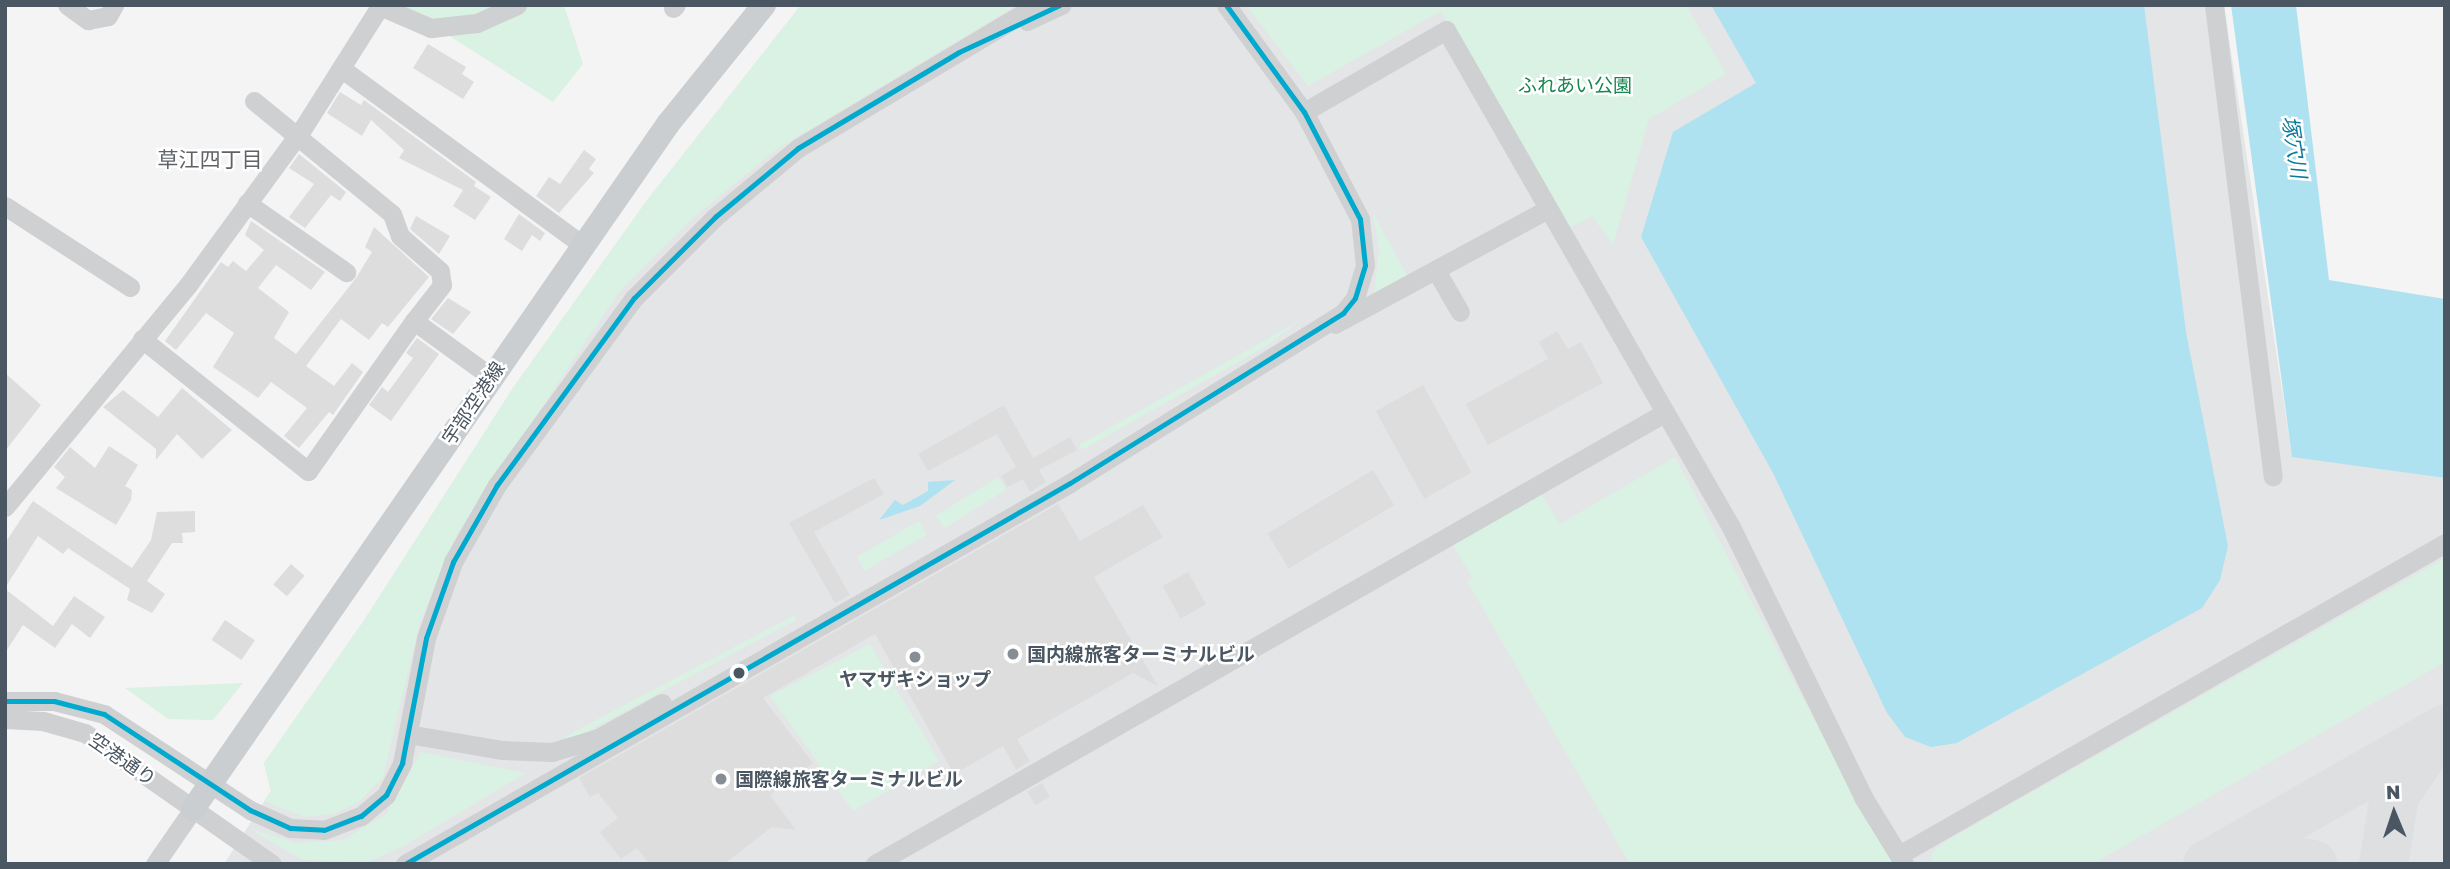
<!DOCTYPE html>
<meta charset="utf-8">
<style>
body{margin:0}
#map{position:relative;width:2450px;height:869px;overflow:hidden;background:#f4f4f4;font-family:"Golos Text","Noto Sans JP",sans-serif}
div>[style]{position:absolute}
[style*='--x']{left:calc(var(--x)*1px);top:calc(var(--y)*1px);width:calc(var(--w)*1px);rotate:calc(var(--a)*1deg)}
.airport>*{inset:0;background:#e4e5e7}
.green>*{inset:0;background:#d9f2e3;transform-origin:0 0}
.water>*{inset:0;background:#aee2f0}
.taxiway>*{height:49px;margin:-24.5px;padding:0 24.5px;transform-origin:24.5px;border-radius:24.5px;background:#dedfe0}
.building>*{inset:0;background:#ddddde;transform-origin:0 0}
.minor>*{height:19px;margin:-9.5px;padding:0 9.5px;transform-origin:9.5px;border-radius:9.5px;background:#ced0d2}
.major>*{height:24px;margin:-12px;padding:0 12px;transform-origin:12px;border-radius:12px;background:#caced1}
.bus-1>*{height:5px;margin:-2.5px;padding:0 2.5px;transform-origin:2.5px;border-radius:2.5px;background:#00a9ce}
.dots>*{width:19px;height:19px;translate:-50% -50%;box-sizing:border-box;border:4px solid #fff;border-radius:50%}
span{translate:-50% -50%;white-space:nowrap;text-align:center;line-height:1.15;-webkit-text-stroke:5px #fff;paint-order:stroke}
.park-label{font-size:19px;color:#17864f}
.street-label{font-size:19px;color:#4a5661}
.poi-label{font-size:19px;color:#4a5661;font-weight:700}
.left{translate:0 -50%;text-align:left}
.water-label{font-size:21px;color:#0c7c9b;font-style:italic}
.neighbourhood-label{font-size:21px;color:#5f6368}
.frame{position:absolute;inset:0;border:7px solid #4a5661;pointer-events:none}
.north{position:absolute;left:2359px;top:778px;width:70px;height:70px;-webkit-text-stroke:5px #fff;paint-order:stroke;rotate:358deg;font-size:19px;font-weight:700;line-height:28px;text-align:center;color:#4a5661}
.north::after{content:'';display:block;margin:auto;width:24px;height:32px;background:#4a5661;clip-path:polygon(50% 0,100% 100%,50% 72%,0 100%)}
</style>
<div id="map">
<div class="airport">
<div style="clip-path:polygon(801px 5px,2224px 5px,2292px 456px,2445px 478px,2445px 864px,224px 864px,271px 791px,264px 763px,365px 619px,513px 388px,648px 199px)"></div>
</div>
<div class="green">
<div style="clip-path:polygon(389px 5px,564px 5px,583px 64px,553px 102px,434px 26px)"></div>
<div style="clip-path:polygon(801px 5px,1017px 5px,777px 149px,693px 218px,619px 292px,457px 534px,420px 622px,383px 777px,359px 802px,333px 814px,305px 817px,264px 801px,271px 791px,264px 763px,365px 619px,513px 388px,648px 199px)"></div>
<div style="clip-path:polygon(1246px 5px,1686px 5px,1726px 74px,1649px 119px,1613px 245px,1592px 216px,1566px 230px,1441px 11px,1308px 86px)"></div>
<div style="clip-path:polygon(1373px 213px,1409px 279px,1374px 295px,1379px 249px)"></div>
<div style="clip-path:polygon(1299px 321px,1265px 347px,1082px 450px,1079px 445px)"></div>
<div style="clip-path:polygon(1675px 457px,1872px 829px,1894px 864px,1630px 864px,1467px 581px,1472px 577px,1452px 544px,1540px 493px,1560px 524px)"></div>
<div style="left:998px;top:477px;width:15px;height:73px;rotate:58deg"></div>
<div style="left:919px;top:521px;width:16px;height:72px;rotate:60deg"></div>
<div style="clip-path:polygon(2445px 558px,2445px 662px,2093px 864px,1931px 864px,1933px 852px,1946px 841px)"></div>
<div style="clip-path:polygon(795px 615px,796px 620px,567px 742px,566px 736px)"></div>
<div style="clip-path:polygon(870px 644px,939px 761px,853px 811px,770px 696px)"></div>
<div style="clip-path:polygon(243px 683px,213px 720px,168px 719px,125px 688px)"></div>
<div style="clip-path:polygon(421px 752px,526px 773px,404px 846px,365px 863px,302px 860px,251px 829px,296px 843px,343px 840px,386px 814px)"></div>
</div>
<div class="water">
<div style="clip-path:polygon(1711px 5px,2144px 5px,2186px 332px,2228px 546px,2220px 580px,2202px 608px,1957px 743px,1931px 747px,1905px 737px,1887px 713px,1773px 473px,1641px 237px,1673px 132px,1756px 83px)"></div>
<div style="clip-path:polygon(2231px 5px,2296px 5px,2329px 280px,2445px 299px,2445px 478px,2292px 457px)"></div>
<div style="clip-path:polygon(955px 480px,920px 506px,879px 520px,895px 500px,903px 505px,928px 491px,928px 482px)"></div>
</div>
<div class="taxiway">
<div style="--x:2222;--y:862;--w:39;--a:-9"></div>
<div style="--x:2261;--y:856;--w:52;--a:8.9"></div>
<div style="--x:2207;--y:864;--w:274;--a:-29.7"></div>
<div style="--x:2383;--y:864;--w:70;--a:-80.9"></div>
<div style="--x:2394;--y:795;--w:64;--a:-55.8"></div>
</div>
<div class="building">
<div style="clip-path:polygon(428px 44px,466px 67px,462px 74px,474px 82px,463px 99px,413px 68px)"></div>
<div style="clip-path:polygon(340px 92px,361px 105px,364px 100px,476px 182px,474px 186px,491px 197px,475px 220px,453px 206px,463px 190px,399px 158px,404px 150px,371px 120px,362px 136px,327px 113px)"></div>
<div style="clip-path:polygon(584px 150px,596px 159px,589px 169px,594px 173px,559px 213px,536px 196px,549px 177px,560px 184px)"></div>
<div style="clip-path:polygon(299px 154px,346px 192px,340px 201px,331px 195px,305px 228px,289px 217px,314px 184px,289px 168px)"></div>
<div style="clip-path:polygon(519px 214px,545px 233px,540px 241px,532px 235px,522px 251px,504px 239px)"></div>
<div style="clip-path:polygon(416px 216px,450px 236px,439px 254px,410px 229px)"></div>
<div style="clip-path:polygon(251px 221px,325px 272px,311px 290px,276px 265px,258px 288px,289px 312px,274px 338px,296px 354px,356px 278px,372px 252px,365px 247px,374px 227px,429px 277px,388px 327px,382px 323px,369px 340px,341px 319px,306px 366px,334px 386px,352px 363px,363px 372px,333px 415px,329px 412px,299px 448px,284px 436px,307px 408px,271px 382px,258px 398px,213px 367px,234px 333px,206px 313px,176px 350px,165px 341px,221px 262px,228px 267px,233px 261px,246px 271px,264px 250px,245px 235px)"></div>
<div style="clip-path:polygon(448px 298px,471px 312px,453px 334px,431px 319px)"></div>
<div style="clip-path:polygon(1557px 331px,1568px 349px,1581px 342px,1603px 383px,1488px 445px,1466px 404px,1548px 359px,1539px 342px)"></div>
<div style="clip-path:polygon(417px 338px,439px 354px,391px 421px,369px 405px,382px 387px,388px 392px,413px 358px,406px 353px)"></div>
<div style="clip-path:polygon(5px 373px,41px 405px,5px 451px)"></div>
<div style="left:1423px;top:385px;width:100px;height:54px;rotate:61deg"></div>
<div style="clip-path:polygon(182px 388px,232px 430px,202px 459px,177px 434px,156px 460px,156px 449px,103px 407px,123px 390px,158px 417px)"></div>
<div style="clip-path:polygon(1004px 405px,1033px 458px,1070px 437px,1077px 450px,1039px 470px,1046px 482px,1030px 492px,1023px 479px,1007px 487px,1001px 476px,1016px 467px,997px 434px,928px 471px,918px 454px)"></div>
<div style="clip-path:polygon(109px 446px,138px 465px,125px 486px,132px 490px,131px 500px,116px 525px,56px 488px,65px 477px,54px 467px,70px 447px,95px 468px)"></div>
<div style="left:1373px;top:470px;width:41px;height:123px;rotate:59deg"></div>
<div style="clip-path:polygon(874px 478px,884px 494px,814px 532px,850px 595px,835px 603px,789px 523px)"></div>
<div style="clip-path:polygon(33px 501px,132px 568px,151px 540px,157px 512px,195px 511px,195px 532px,182px 533px,183px 543px,172px 543px,147px 581px,165px 594px,152px 613px,127px 600px,130px 589px,68px 548px,63px 554px,38px 536px,5px 588px,5px 543px)"></div>
<div style="clip-path:polygon(1058px 504px,1080px 541px,1143px 505px,1163px 537px,1094px 577px,1158px 686px,1133px 673px,1017px 739px,1030px 761px,1016px 770px,1003px 746px,954px 774px,875px 634px,763px 698px,813px 763px,770px 795px,796px 830px,772px 827px,724px 864px,649px 864px,637px 848px,621px 859px,600px 832px,618px 818px,598px 793px,590px 797px,579px 778px)"></div>
<div style="left:291px;top:564px;width:18px;height:27px;rotate:41deg"></div>
<div style="left:1188px;top:572px;width:37px;height:29px;rotate:61deg"></div>
<div style="clip-path:polygon(5px 589px,53px 626px,74px 596px,105px 617px,90px 638px,72px 624px,55px 648px,23px 625px,5px 653px)"></div>
<div style="left:225px;top:620px;width:36px;height:24px;rotate:34deg"></div>
<div style="left:1042px;top:783px;width:16px;height:17px;rotate:60deg"></div>
</div>
<div class="minor">
<div style="--x:67;--y:5;--w:26;--a:36"></div>
<div style="--x:88;--y:20;--w:20;--a:-11"></div>
<div style="--x:108;--y:16;--w:13;--a:-61"></div>
<div style="--x:2214;--y:5;--w:475;--a:82.9"></div>
<div style="--x:673;--y:8;--w:4;--a:-45"></div>
<div style="--x:1027;--y:21;--w:38;--a:-25"></div>
<div style="--x:342;--y:69;--w:300;--a:36.2"></div>
<div style="--x:254;--y:101;--w:178;--a:39.3"></div>
<div style="--x:392;--y:214;--w:23;--a:70"></div>
<div style="--x:400;--y:236;--w:53;--a:41.2"></div>
<div style="--x:440;--y:271;--w:14;--a:82"></div>
<div style="--x:442;--y:285;--w:46;--a:127.9"></div>
<div style="--x:1304;--y:112;--w:164;--a:-30"></div>
<div style="--x:1446;--y:30;--w:573;--a:60.17"></div>
<div style="--x:1731;--y:527;--w:301;--a:63.9"></div>
<div style="--x:1863;--y:797;--w:79;--a:58.5"></div>
<div style="--x:247;--y:203;--w:121;--a:34.9"></div>
<div style="--x:5;--y:206;--w:149;--a:32.9"></div>
<div style="--x:1437;--y:272;--w:46;--a:60.1"></div>
<div style="--x:1335;--y:324;--w:240;--a:-28.4"></div>
<div style="--x:142;--y:339;--w:212;--a:38.5"></div>
<div style="--x:308;--y:471;--w:184;--a:-54.8"></div>
<div style="--x:414;--y:321;--w:94;--a:35.9"></div>
<div style="--x:5;--y:507;--w:288;--a:-50.5"></div>
<div style="--x:188;--y:285;--w:195;--a:-53.8"></div>
<div style="--x:303;--y:128;--w:144;--a:-57.7"></div>
<div style="--x:380;--y:6;--w:56;--a:23.3"></div>
<div style="--x:431;--y:28;--w:46;--a:-6.2"></div>
<div style="--x:477;--y:23;--w:44;--a:-24.2"></div>
<div style="--x:5;--y:701;--w:49;--a:0"></div>
<div style="--x:54;--y:701;--w:52;--a:14.6"></div>
<div style="--x:104;--y:714;--w:175;--a:33.3"></div>
<div style="--x:250;--y:810;--w:44;--a:24.2"></div>
<div style="--x:290;--y:828;--w:34;--a:3"></div>
<div style="--x:324;--y:830;--w:40;--a:-21"></div>
<div style="--x:361;--y:816;--w:33;--a:-40"></div>
<div style="--x:386;--y:795;--w:36;--a:-63"></div>
<div style="--x:402;--y:763;--w:127;--a:-79.1"></div>
<div style="--x:426;--y:638;--w:81;--a:-70.4"></div>
<div style="--x:453;--y:562;--w:89;--a:-60.3"></div>
<div style="--x:497;--y:485;--w:232;--a:-53.8"></div>
<div style="--x:634;--y:298;--w:115;--a:-45"></div>
<div style="--x:715;--y:217;--w:108;--a:-39.7"></div>
<div style="--x:798;--y:148;--w:279;--a:-30.9"></div>
<div style="--x:5;--y:719;--w:38;--a:3"></div>
<div style="--x:43;--y:721;--w:44;--a:15.9"></div>
<div style="--x:85;--y:733;--w:228;--a:35"></div>
<div style="--x:408;--y:734;--w:96;--a:9.6"></div>
<div style="--x:503;--y:750;--w:49;--a:2.3"></div>
<div style="--x:552;--y:752;--w:48;--a:-16.9"></div>
<div style="--x:598;--y:738;--w:73;--a:-28.7"></div>
<div style="--x:1899;--y:855;--w:629;--a:-29.74"></div>
<div style="--x:155;--y:864;--w:67;--a:-55.4"></div>
<div style="--x:405;--y:864;--w:766;--a:-29.81"></div>
<div style="--x:1070;--y:483;--w:322;--a:-31.9"></div>
<div style="--x:1343;--y:313;--w:19;--a:-51"></div>
<div style="--x:1355;--y:298;--w:34;--a:-73"></div>
<div style="--x:1365;--y:265;--w:46;--a:-96.2"></div>
<div style="--x:1360;--y:219;--w:121;--a:-117.6"></div>
<div style="--x:1304;--y:112;--w:132;--a:-126.1"></div>
<div style="--x:875;--y:864;--w:909;--a:-29.75"></div>
</div>
<div class="major">
<div style="--x:193;--y:809;--w:834;--a:-55.26"></div>
<div style="--x:668;--y:124;--w:153;--a:-51.1"></div>
</div>
<div class="bus-1">
<div style="--x:5;--y:701;--w:49;--a:0"></div>
<div style="--x:54;--y:701;--w:52;--a:14.6"></div>
<div style="--x:104;--y:714;--w:175;--a:33.3"></div>
<div style="--x:250;--y:810;--w:44;--a:24.2"></div>
<div style="--x:290;--y:828;--w:34;--a:3"></div>
<div style="--x:324;--y:830;--w:40;--a:-21"></div>
<div style="--x:361;--y:816;--w:33;--a:-40"></div>
<div style="--x:386;--y:795;--w:36;--a:-63"></div>
<div style="--x:402;--y:763;--w:127;--a:-79.1"></div>
<div style="--x:426;--y:638;--w:81;--a:-70.4"></div>
<div style="--x:453;--y:562;--w:89;--a:-60.3"></div>
<div style="--x:497;--y:485;--w:232;--a:-53.8"></div>
<div style="--x:634;--y:298;--w:115;--a:-45"></div>
<div style="--x:715;--y:217;--w:108;--a:-39.7"></div>
<div style="--x:798;--y:148;--w:187;--a:-30.8"></div>
<div style="--x:959;--y:52;--w:111;--a:-25"></div>
<div style="--x:405;--y:864;--w:766;--a:-29.81"></div>
<div style="--x:1070;--y:483;--w:322;--a:-31.9"></div>
<div style="--x:1343;--y:313;--w:19;--a:-51"></div>
<div style="--x:1355;--y:298;--w:34;--a:-73"></div>
<div style="--x:1365;--y:265;--w:46;--a:-96.2"></div>
<div style="--x:1360;--y:219;--w:121;--a:-117.6"></div>
<div style="--x:1304;--y:112;--w:132;--a:-126.1"></div>
</div>
<div class="dots">
<div style="left:1013px;top:654px;background:#868d94"></div>
<div style="left:915px;top:657px;background:#868d94"></div>
<div style="left:739px;top:673px;background:#4a5661"></div>
<div style="left:721px;top:779px;background:#868d94"></div>
</div>
<div class="park-label">
<span style="left:1575px;top:85px">ふれあい公園</span>
</div>
<div class="street-label">
<span style="left:473px;top:403px;rotate:-56deg">宇部空港線</span>
<span style="left:123px;top:759px;rotate:35deg">空港通り</span>
</div>
<div class="poi-label">
<span class="left" style="left:1027px;top:654px">国内線旅客ターミナルビル</span>
<span style="left:915px;top:679px">ヤマザキショップ</span>
<span class="left" style="left:735px;top:779px">国際線旅客ターミナルビル</span>
</div>
<div class="water-label">
<span style="left:2295px;top:147px;rotate:81deg">塚穴川</span>
</div>
<div class="neighbourhood-label">
<span style="left:210px;top:159px">草江四丁目</span>
</div>
<div class="frame"></div>
<div class="north">N</div>
</div>
